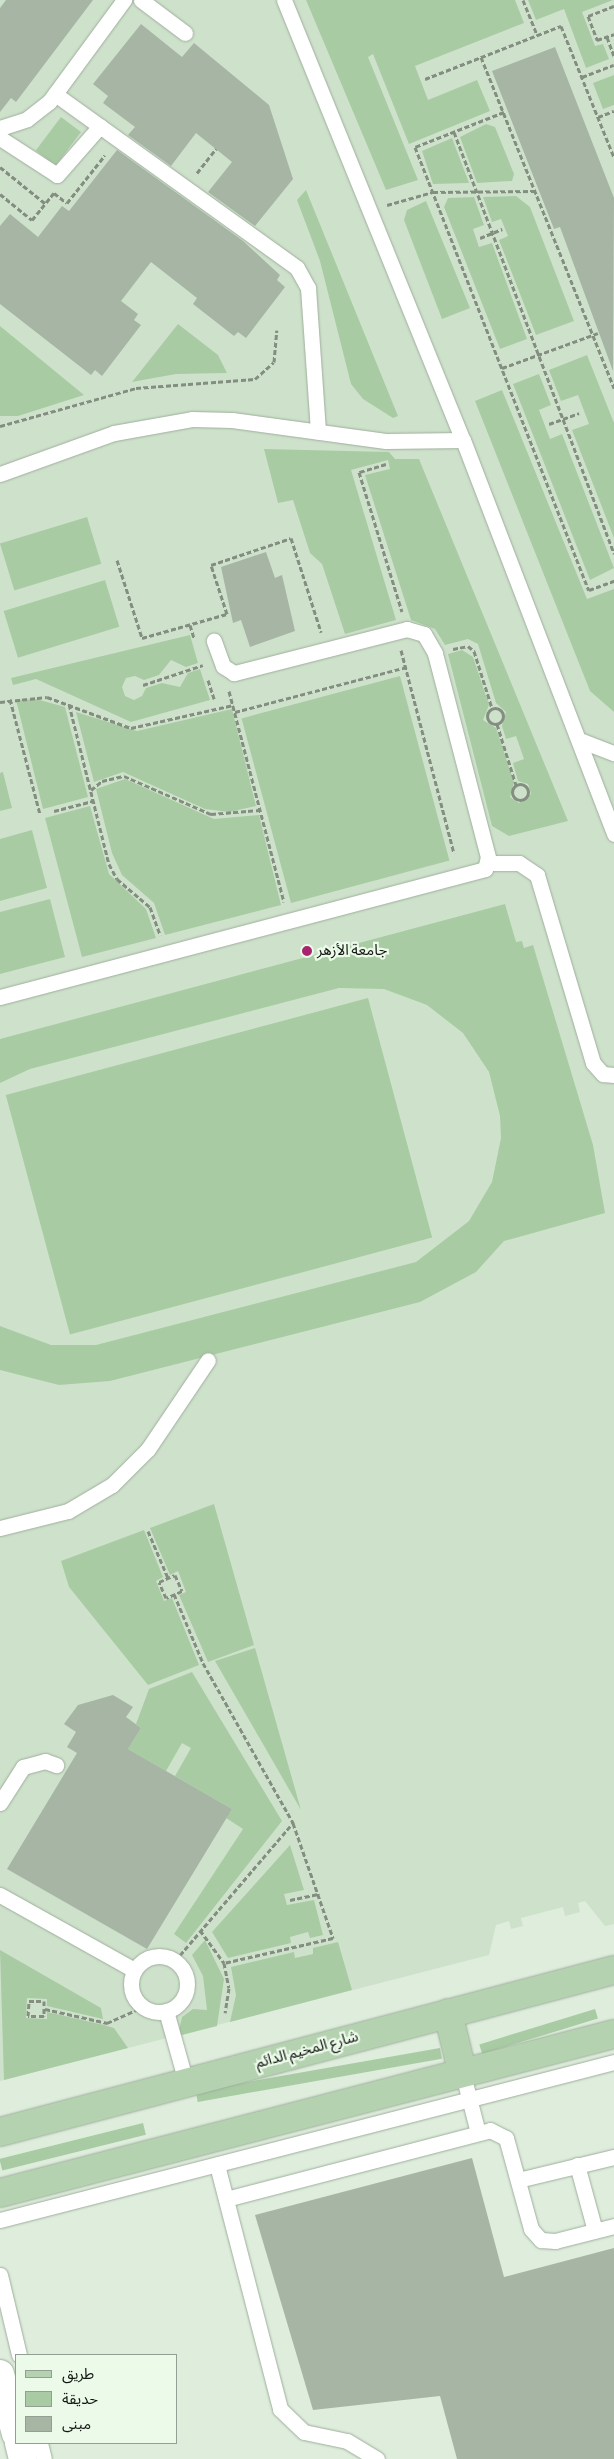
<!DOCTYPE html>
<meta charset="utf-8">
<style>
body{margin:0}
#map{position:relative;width:614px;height:2459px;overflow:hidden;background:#deeddc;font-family:"Alegreya Sans","Noto Sans Arabic",sans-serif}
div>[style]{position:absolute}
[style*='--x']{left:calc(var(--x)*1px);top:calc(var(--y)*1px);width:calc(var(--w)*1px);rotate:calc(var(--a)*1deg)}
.built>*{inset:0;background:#cee2cb}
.green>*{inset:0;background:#a8cba3;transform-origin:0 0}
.building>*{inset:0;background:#a6b5a4}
.path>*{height:3px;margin-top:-1.5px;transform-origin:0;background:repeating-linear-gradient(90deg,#838e81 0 5px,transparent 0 7.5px)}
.path>.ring{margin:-1.5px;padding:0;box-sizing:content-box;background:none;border:3px solid #838e81;border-radius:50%}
.roads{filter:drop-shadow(0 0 1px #9fae9d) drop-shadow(0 0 1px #9fae9d)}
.lane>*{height:15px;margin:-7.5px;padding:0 7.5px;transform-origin:7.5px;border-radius:7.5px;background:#fff}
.lane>.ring{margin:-7.5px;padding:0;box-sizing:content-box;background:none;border:15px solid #fff;border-radius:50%}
.street>*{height:28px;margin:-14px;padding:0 14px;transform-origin:14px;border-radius:14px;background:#fff}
.primary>*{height:28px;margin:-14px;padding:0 14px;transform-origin:14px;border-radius:14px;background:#b5d2b0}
.dots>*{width:14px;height:14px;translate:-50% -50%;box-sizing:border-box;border:2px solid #ebfae9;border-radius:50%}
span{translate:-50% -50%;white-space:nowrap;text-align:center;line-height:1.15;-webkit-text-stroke:4.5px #ebfae9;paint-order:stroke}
.poi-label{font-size:15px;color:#121711}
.left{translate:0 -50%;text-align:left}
.street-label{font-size:15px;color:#121711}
.legend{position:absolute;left:15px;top:2354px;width:162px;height:90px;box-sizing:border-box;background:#ebfae9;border:1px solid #949f93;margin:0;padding:6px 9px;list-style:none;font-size:15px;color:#121711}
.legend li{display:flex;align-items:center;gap:10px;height:25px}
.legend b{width:25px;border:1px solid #949f93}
</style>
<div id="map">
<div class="built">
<div style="clip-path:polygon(0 0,614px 0,614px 1924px,605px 1926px,585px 1901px,578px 1903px,580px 1912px,565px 1916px,563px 1907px,521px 1918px,523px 1926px,511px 1929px,509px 1921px,496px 1925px,489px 1955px,0 2081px)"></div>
</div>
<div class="green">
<div style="clip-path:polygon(306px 0,515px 0,524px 23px,415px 66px,428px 100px,477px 80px,490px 111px,409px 144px,373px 54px,368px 57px,418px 180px,386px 190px)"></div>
<div style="clip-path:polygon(528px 0,613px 0,582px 12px,595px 46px,603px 44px,609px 59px,586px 68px,564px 9px,536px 20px)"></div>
<div style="clip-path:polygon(614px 75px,614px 105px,603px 109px,593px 83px)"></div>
<div style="left:61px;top:117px;width:25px;height:42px;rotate:37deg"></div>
<div style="clip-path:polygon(486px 124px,495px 127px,514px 174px,512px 181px,477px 183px,460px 137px)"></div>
<div style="clip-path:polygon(452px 138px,469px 183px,433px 184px,422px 151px)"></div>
<div style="clip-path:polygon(306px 190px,398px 416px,393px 418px,363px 399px,351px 384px,320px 261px,297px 200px)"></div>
<div style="clip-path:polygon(516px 196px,530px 207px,574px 321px,536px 335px,499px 240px,508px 236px,501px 219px,492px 222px,483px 197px)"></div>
<div style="clip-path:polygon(474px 197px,484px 225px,473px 229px,479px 247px,492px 243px,527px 339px,500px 349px,444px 207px,448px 198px)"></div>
<div style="clip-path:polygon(426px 201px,470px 308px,442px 319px,404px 220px,407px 210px)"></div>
<div style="clip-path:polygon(178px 324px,218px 355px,227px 373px,176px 374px,132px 382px)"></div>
<div style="clip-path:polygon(0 326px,84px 395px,18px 416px,0 416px)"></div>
<div style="clip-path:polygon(587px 355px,614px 423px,614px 538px,572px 430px,589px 424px,578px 395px,561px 401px,549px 370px)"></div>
<div style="clip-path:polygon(539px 374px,551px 405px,539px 410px,550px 439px,562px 434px,614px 568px,590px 580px,513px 384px)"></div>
<div style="clip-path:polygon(502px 390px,587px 599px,614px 589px,614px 712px,590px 691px,475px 401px)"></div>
<div style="clip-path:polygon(264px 449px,389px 452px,395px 459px,419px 459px,568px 821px,509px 836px,492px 826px,448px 654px,462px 650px,473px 657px,489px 705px,483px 720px,496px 728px,514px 782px,510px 797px,519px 803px,531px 794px,528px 784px,518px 781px,513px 763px,524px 759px,516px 736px,506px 739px,502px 726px,506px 712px,496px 703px,478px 644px,468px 639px,445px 645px,435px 629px,411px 620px,365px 475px,390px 469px,388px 460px,351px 470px,396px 620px,345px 634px,322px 564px,310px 553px,293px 500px,278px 503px)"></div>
<div style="left:87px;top:517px;width:49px;height:91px;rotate:73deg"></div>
<div style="left:105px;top:580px;width:49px;height:106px;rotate:73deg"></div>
<div style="clip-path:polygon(190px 635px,198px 663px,186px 667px,171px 660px,159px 675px,144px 680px,135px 676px,126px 678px,122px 687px,125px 696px,134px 700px,142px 696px,146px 688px,162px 683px,180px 687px,188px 673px,200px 669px,210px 700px,131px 722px,36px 679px,13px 685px,11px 678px)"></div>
<div style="left:400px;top:676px;width:191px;height:164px;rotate:75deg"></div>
<div style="clip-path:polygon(36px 699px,65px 707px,88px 797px,43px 809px,16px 700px)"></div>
<div style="clip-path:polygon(232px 709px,256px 806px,229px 812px,205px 809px,123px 772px,94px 782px,76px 712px,137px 731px)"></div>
<div style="clip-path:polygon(3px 772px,12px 808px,0 811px,0 773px)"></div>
<div style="clip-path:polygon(125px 779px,214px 819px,259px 815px,281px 905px,165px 935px,154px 903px,122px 875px,112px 853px,96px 789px)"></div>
<div style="clip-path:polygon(90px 806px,109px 874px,146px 909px,156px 938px,82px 957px,45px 818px)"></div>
<div style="clip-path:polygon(32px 830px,47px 888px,0 901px,0 839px)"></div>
<div style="clip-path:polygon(50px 899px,65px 957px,0 974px,0 912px)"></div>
<div style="clip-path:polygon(505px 904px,516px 942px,522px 941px,524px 948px,533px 945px,593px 1145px,605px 1213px,504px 1241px,476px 1272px,420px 1302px,110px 1381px,59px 1385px,0 1370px,0 1326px,51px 1345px,96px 1345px,416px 1262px,469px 1221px,492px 1182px,501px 1138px,500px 1116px,489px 1072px,463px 1033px,427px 1005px,384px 989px,339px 988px,30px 1069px,0 1083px,0 1039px)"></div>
<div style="left:368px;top:998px;width:248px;height:375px;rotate:75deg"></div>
<div style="clip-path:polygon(214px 1504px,254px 1645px,208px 1662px,179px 1595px,186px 1592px,178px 1571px,170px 1575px,150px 1528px)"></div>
<div style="clip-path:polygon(144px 1530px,163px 1577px,156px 1581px,164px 1601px,172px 1598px,199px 1665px,148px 1685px,69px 1587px,61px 1561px)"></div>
<div style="clip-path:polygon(255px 1648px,301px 1810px,215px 1661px)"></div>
<div style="clip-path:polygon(192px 1672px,282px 1821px,186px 1943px,174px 1934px,243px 1829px,226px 1818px,232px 1809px,175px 1776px,191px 1748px,182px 1743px,166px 1771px,128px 1749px,141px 1728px,136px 1724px,149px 1689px)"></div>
<div style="clip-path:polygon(290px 1845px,304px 1890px,284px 1894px,287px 1905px,314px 1900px,323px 1935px,310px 1938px,308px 1932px,290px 1937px,291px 1943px,228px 1958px,212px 1932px)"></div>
<div style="clip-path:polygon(205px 1940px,224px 1979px,217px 2026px,178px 2036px,182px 2017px,193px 2009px,207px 2010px,203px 1976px,192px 1955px)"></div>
<div style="clip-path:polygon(338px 1942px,352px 1990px,230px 2022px,236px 1995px,231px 1967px,294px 1952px,295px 1958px,313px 1954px,313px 1948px)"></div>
<div style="clip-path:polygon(0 1950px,101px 2008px,103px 2019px,47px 2006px,47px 1999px,27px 1998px,26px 2018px,47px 2019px,47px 2012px,104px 2025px,114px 2028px,128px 2048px,4px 2080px)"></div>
<div style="left:595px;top:2009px;width:10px;height:121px;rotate:73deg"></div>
<div style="left:440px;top:2048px;width:11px;height:248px;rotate:80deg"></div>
<div style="left:143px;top:2123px;width:12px;height:148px;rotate:76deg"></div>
</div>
<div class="building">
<div style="clip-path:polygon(6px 0,93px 0,16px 102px,11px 98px,0 112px,0 8px)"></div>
<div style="clip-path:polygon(141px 24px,182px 57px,194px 43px,269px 105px,293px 179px,255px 226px,208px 192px,232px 162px,196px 133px,171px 166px,128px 135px,135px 127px,103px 103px,108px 96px,93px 84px)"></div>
<div style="clip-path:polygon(555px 47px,614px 198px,613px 371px,560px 227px,554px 229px,492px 71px)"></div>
<div style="clip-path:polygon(117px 150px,243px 241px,280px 275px,277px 280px,285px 287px,246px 338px,238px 332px,234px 336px,193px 304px,197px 298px,151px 262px,121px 301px,138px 314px,134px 320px,141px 325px,102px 376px,95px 370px,91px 375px,0 304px,0 226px,10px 214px,38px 237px,62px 206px,69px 211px)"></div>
<div style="clip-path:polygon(266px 552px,275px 578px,282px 575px,295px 631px,250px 647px,241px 620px,233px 623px,221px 567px)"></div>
<div style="clip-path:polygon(113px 1695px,133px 1707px,126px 1717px,141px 1728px,128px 1749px,232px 1809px,147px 1949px,7px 1869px,77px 1753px,67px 1747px,76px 1732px,64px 1724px,78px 1705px)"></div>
<div style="clip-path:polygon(472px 2158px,504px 2277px,614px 2248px,614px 2459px,457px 2459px,440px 2396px,313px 2410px,255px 2215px)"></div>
</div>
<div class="path">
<div style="--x:523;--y:0;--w:38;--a:68"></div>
<div style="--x:614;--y:6;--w:28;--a:159"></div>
<div style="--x:588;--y:16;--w:26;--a:69"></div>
<div style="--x:597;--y:40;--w:18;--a:-19"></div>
<div style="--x:607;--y:37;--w:20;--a:70"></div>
<div style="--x:481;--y:57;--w:357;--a:68.1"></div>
<div style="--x:582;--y:77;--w:34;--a:-21"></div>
<div style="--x:425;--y:79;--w:146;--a:-21.3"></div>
<div style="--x:561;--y:26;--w:141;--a:68"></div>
<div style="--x:504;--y:112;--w:96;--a:158.5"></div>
<div style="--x:415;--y:147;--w:476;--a:68.6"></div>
<div style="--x:589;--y:590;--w:27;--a:-20"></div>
<div style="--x:598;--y:117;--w:17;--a:-21"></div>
<div style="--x:454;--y:132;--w:451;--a:69.2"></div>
<div style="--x:0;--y:167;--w:59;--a:38.8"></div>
<div style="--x:197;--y:173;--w:31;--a:-52"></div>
<div style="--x:0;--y:194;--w:41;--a:39.1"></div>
<div style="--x:32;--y:220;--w:35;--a:-51"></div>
<div style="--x:54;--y:193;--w:16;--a:38"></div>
<div style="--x:67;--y:203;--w:61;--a:-51.6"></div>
<div style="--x:387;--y:205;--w:48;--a:-15.8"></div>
<div style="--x:433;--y:192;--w:103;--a:-0.6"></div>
<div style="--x:480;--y:238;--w:24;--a:-22"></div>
<div style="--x:502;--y:368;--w:102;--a:-20"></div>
<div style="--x:549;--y:424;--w:32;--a:-20"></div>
<div style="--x:0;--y:426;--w:141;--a:-15.6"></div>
<div style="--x:136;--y:388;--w:119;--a:-4.3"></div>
<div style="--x:255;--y:379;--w:25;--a:-42"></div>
<div style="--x:274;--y:362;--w:32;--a:-85"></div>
<div style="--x:386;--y:464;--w:28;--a:163"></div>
<div style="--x:359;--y:472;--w:146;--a:72.9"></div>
<div style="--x:117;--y:560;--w:82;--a:72.2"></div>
<div style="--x:142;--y:638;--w:88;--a:-15.8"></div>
<div style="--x:227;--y:614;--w:52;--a:-108.1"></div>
<div style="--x:211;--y:565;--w:84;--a:-18.6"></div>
<div style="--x:291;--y:538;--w:99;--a:72.3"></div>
<div style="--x:190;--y:625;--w:14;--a:73"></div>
<div style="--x:453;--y:649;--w:15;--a:-11"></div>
<div style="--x:468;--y:646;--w:8;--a:40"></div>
<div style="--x:474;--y:651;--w:60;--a:72.5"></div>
<div style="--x:401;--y:650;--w:210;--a:75.4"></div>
<div style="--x:208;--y:680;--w:20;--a:72"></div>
<div style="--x:143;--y:685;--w:63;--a:-18.4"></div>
<div style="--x:229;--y:691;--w:218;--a:75.4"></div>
<div style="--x:10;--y:699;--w:119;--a:75.4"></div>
<div style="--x:0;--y:702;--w:47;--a:-6.1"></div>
<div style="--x:47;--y:697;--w:90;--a:20.3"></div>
<div style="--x:131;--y:728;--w:105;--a:-12.7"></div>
<div style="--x:69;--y:704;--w:165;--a:76"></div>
<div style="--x:109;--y:864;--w:17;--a:62"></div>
<div style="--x:117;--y:879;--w:43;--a:40.3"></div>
<div style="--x:150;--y:907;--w:30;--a:70"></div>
<div class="ring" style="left:487px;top:708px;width:13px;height:13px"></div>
<div style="--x:235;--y:712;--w:177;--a:-14.7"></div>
<div style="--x:497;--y:724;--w:64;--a:72.7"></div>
<div class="ring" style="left:512px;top:784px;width:13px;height:13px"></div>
<div style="--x:91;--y:790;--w:14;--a:-39"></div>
<div style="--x:102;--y:781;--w:23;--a:-13"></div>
<div style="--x:124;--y:776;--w:95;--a:23.6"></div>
<div style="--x:211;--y:814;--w:49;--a:-4.7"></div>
<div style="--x:54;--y:811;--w:40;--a:-14.4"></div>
<div style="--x:148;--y:1531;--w:51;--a:66.9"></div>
<div style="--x:175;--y:1575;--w:17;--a:66"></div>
<div style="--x:182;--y:1591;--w:17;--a:156"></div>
<div style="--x:166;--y:1598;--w:17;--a:-114"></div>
<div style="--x:159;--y:1582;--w:17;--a:-24"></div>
<div style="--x:174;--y:1594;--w:75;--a:67.2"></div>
<div style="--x:203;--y:1663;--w:184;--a:60.6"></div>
<div style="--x:293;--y:1823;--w:122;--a:70.8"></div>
<div style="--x:333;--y:1938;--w:112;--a:167.1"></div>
<div style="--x:290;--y:1900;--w:30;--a:-12"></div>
<div style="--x:200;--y:1930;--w:41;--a:54"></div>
<div style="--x:224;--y:1963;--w:25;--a:79"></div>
<div style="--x:229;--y:1988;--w:25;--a:99"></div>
<div style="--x:175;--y:1961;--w:182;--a:-49.5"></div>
<div style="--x:29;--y:2001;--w:15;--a:0"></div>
<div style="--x:44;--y:2001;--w:15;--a:90"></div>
<div style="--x:44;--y:2016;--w:16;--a:180"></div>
<div style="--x:28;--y:2016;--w:15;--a:-86"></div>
<div style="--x:45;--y:2009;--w:64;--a:12.7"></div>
<div style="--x:107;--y:2023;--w:39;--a:-24"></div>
</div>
<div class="roads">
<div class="lane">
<div style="--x:141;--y:0;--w:55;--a:36.9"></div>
<div style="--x:284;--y:0;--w:475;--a:67.9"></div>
<div style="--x:463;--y:440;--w:422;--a:69"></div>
<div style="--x:55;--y:94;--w:298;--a:35.7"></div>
<div style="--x:297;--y:268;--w:23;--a:61"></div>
<div style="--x:308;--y:288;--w:144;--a:86"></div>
<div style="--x:0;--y:128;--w:28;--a:-18"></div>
<div style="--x:27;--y:119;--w:28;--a:-38"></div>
<div style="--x:49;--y:102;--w:127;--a:-53.7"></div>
<div style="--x:0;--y:138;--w:68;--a:33"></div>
<div style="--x:57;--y:175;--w:65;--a:-48.7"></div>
<div style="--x:0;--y:474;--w:121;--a:-19.8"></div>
<div style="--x:114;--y:433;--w:79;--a:-10.2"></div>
<div style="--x:192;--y:419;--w:40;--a:1.4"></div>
<div style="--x:232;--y:420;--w:155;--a:7.8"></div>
<div style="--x:386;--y:441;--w:77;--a:-0.7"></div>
<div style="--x:582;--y:741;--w:34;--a:21"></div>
<div style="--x:488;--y:863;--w:31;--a:0"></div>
<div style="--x:519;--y:863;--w:22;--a:34"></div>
<div style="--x:537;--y:875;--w:196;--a:73.4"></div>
<div style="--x:593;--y:1063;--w:15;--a:48"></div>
<div style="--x:603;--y:1074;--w:11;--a:5"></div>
<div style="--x:0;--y:997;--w:502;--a:-14.78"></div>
<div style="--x:485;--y:869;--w:12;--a:-76"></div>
<div style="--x:488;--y:857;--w:211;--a:-104.6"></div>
<div style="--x:435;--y:653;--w:22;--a:-120"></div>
<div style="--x:424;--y:634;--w:18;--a:-164"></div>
<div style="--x:407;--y:629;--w:179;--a:165.7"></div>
<div style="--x:234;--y:673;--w:13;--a:-148"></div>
<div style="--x:223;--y:666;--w:27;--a:-110"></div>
<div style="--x:0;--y:1528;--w:70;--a:-14"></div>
<div style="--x:68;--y:1511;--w:51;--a:-30.6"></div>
<div style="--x:112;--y:1485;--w:51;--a:-45"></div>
<div style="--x:148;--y:1449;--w:107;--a:-56"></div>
<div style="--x:0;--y:1803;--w:43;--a:-57.4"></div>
<div style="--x:23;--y:1767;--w:23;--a:-15"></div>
<div style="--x:45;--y:1761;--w:12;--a:20"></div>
<div style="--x:0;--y:1895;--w:154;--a:29.2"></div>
<div class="ring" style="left:131px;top:1956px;width:41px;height:41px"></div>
<div style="--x:166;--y:2011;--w:74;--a:74.3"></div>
<div style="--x:462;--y:2071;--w:64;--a:75.5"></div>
<div style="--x:217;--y:2165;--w:252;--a:75.5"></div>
<div style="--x:280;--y:2409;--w:33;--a:44"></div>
<div style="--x:304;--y:2432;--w:44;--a:11.8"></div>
<div style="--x:347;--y:2441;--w:35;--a:31"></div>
<div style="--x:577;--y:2165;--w:68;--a:74.7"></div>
<div style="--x:518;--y:2180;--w:99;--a:-13.5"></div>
<div style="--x:226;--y:2199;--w:273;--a:-14.6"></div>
<div style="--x:490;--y:2130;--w:18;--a:27"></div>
<div style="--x:506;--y:2138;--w:94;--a:74.6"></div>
<div style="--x:531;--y:2229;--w:15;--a:48"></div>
<div style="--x:541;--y:2240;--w:14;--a:4"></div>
<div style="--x:555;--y:2241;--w:61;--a:-14.3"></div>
<div style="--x:0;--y:2220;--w:634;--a:-14.43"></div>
<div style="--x:0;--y:2275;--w:82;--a:76.6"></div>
<div style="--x:40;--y:2443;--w:16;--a:76"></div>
</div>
<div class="street">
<div style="--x:0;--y:2374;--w:62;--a:75.1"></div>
<div style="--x:19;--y:2443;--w:16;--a:76"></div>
</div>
<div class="primary">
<div style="--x:448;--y:2013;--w:60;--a:76.4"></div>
<div style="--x:0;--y:2132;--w:635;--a:-14.78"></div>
<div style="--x:0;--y:2193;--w:634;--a:-14.52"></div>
</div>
</div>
<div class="dots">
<div style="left:307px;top:951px;background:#a9246f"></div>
</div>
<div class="poi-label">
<span class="left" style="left:317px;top:951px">جامعة الأزهر</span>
</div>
<div class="street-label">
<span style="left:307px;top:2050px;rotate:-15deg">شارع المخيم الدائم</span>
</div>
<ul class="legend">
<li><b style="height:6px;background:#b5d2b0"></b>طريق</li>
<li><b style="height:14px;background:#a8cba3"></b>حديقة</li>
<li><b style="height:14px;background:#a6b5a4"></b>مبنى</li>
</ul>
</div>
